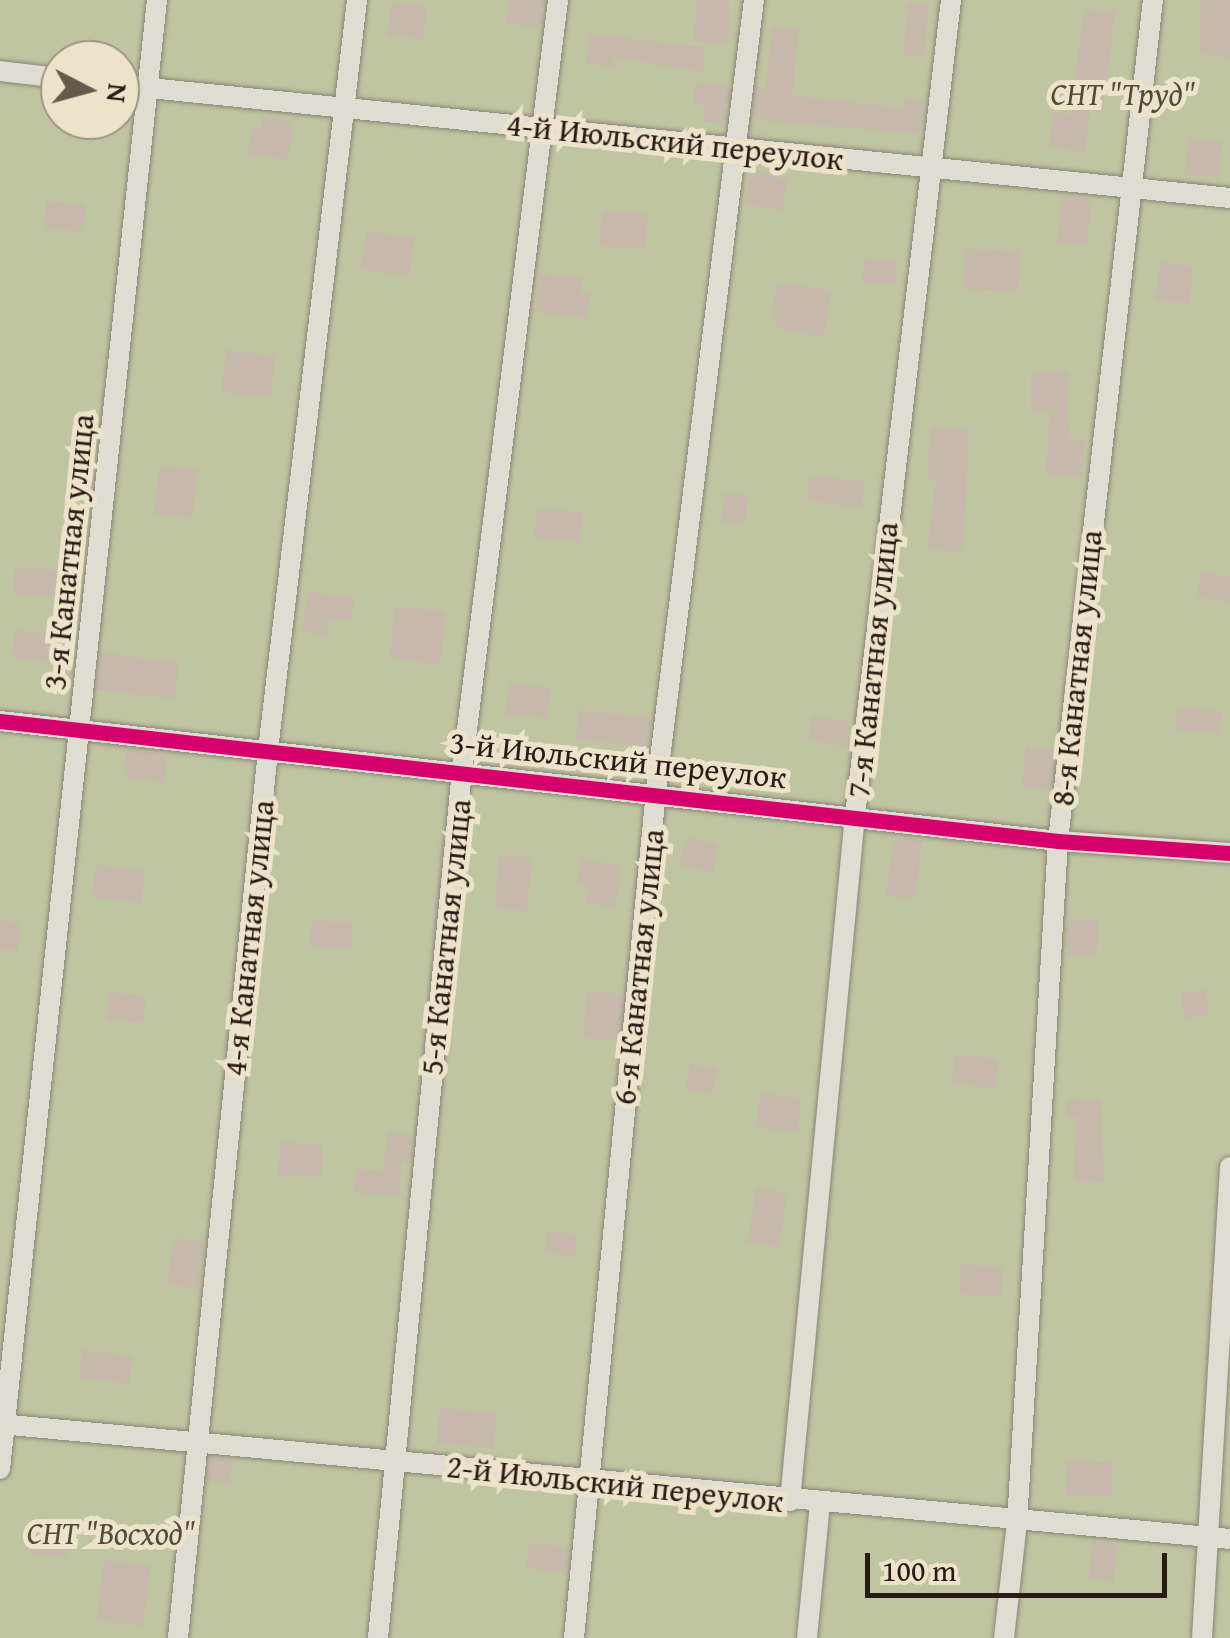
<!DOCTYPE html>
<meta charset="utf-8">
<style>
body{margin:0}
#map{position:relative;width:1230px;height:1638px;overflow:hidden;background:#d6ceb9;font-family:"Gentium Book Plus",serif}
div>[style]{position:absolute}
[style*='--x']{left:calc(var(--x)*1px);top:calc(var(--y)*1px);width:calc(var(--w)*1px);rotate:calc(var(--a)*1deg)}
.green>*{inset:0;background:#c0c5a1}
.building>*{inset:0;background:#c7b9ac;transform-origin:0 0}
.roads{filter:drop-shadow(0 0 2px #8b8579) drop-shadow(0 0 2px #8b8579)}
.minor>*{height:20px;margin:-10px;padding:0 10px;transform-origin:10px;border-radius:10px;background:#dfdcd1}
.cycleway>*{height:15px;margin:-7.5px;padding:0 7.5px;transform-origin:7.5px;border-radius:7.5px;background:#d6006c}
span{translate:-50% -50%;white-space:nowrap;text-align:center;line-height:1.15;-webkit-text-stroke:10px #ece3ca;paint-order:stroke}
.park-label{font-size:32px;color:#514c39;font-style:italic}
.street-label{font-size:32px;color:#291b15}
.north{position:absolute;left:40px;top:40px;width:100px;height:100px;box-sizing:border-box;background:#ece3ca;border:2px solid #9e9382;border-radius:50%;rotate:96deg;font-size:28px;font-weight:700;line-height:40px;text-align:center;color:#291b15}
.north::after{content:'';display:block;margin:auto;width:35px;height:45px;background:#665a4e;clip-path:polygon(50% 0,100% 100%,50% 72%,0 100%)}
.scale{position:absolute;left:865px;top:1553px;width:302px;height:45px;box-sizing:border-box;border:5px solid #291b15;border-top:0;padding-left:12px;font-size:30px;line-height:35px;white-space:nowrap;color:#291b15;-webkit-text-stroke:8px #ece3ca;paint-order:stroke}
</style>
<div id="map">
<div class="green">
<div style="clip-path:polygon(evenodd,0 0,1230px 0,1230px 1638px,0 1638px,0 0,60px 60px,120px 60px,120px 120px,60px 120px,60px 60px)"></div>
</div>
<div class="building">
<div style="clip-path:polygon(509px 0,544px 0,540px 28px,506px 23px)"></div>
<div style="clip-path:polygon(697px 0,729px 0,729px 45px,693px 41px)"></div>
<div style="clip-path:polygon(1201px 0,1230px 0,1230px 58px,1199px 53px)"></div>
<div style="left:391px;top:2px;width:36px;height:34px;rotate:6deg"></div>
<div style="left:908px;top:3px;width:21px;height:52px;rotate:5deg"></div>
<div style="clip-path:polygon(1084px 9px,1115px 12px,1103px 110px,1090px 108px,1085px 152px,1049px 148px,1053px 112px,1071px 114px)"></div>
<div style="clip-path:polygon(772px 27px,799px 30px,792px 95px,903px 108px,904px 97px,925px 100px,920px 134px,753px 120px,757px 87px,766px 88px)"></div>
<div style="clip-path:polygon(589px 34px,705px 47px,703px 72px,614px 58px,613px 67px,586px 64px)"></div>
<div style="clip-path:polygon(695px 82px,730px 85px,725px 123px,703px 122px,704px 104px,694px 104px)"></div>
<div style="clip-path:polygon(263px 117px,294px 122px,288px 160px,248px 154px,252px 127px,262px 129px)"></div>
<div style="left:1188px;top:138px;width:34px;height:37px;rotate:5deg"></div>
<div style="left:751px;top:172px;width:38px;height:32px;rotate:12deg"></div>
<div style="left:1062px;top:195px;width:30px;height:48px;rotate:6deg"></div>
<div style="left:46px;top:201px;width:40px;height:28px;rotate:4deg"></div>
<div style="left:602px;top:210px;width:46px;height:36px;rotate:5deg"></div>
<div style="left:366px;top:231px;width:49px;height:39px;rotate:8deg"></div>
<div style="left:965px;top:249px;width:55px;height:40px;rotate:2deg"></div>
<div style="left:864px;top:258px;width:33px;height:25px;rotate:5deg"></div>
<div style="left:1160px;top:262px;width:34px;height:38px;rotate:7deg"></div>
<div style="clip-path:polygon(540px 273px,582px 278px,580px 291px,590px 293px,587px 318px,535px 312px)"></div>
<div style="clip-path:polygon(778px 282px,832px 291px,824px 337px,776px 328px,778px 319px,771px 318px)"></div>
<div style="left:226px;top:350px;width:50px;height:42px;rotate:7deg"></div>
<div style="clip-path:polygon(1068px 372px,1069px 439px,1085px 440px,1082px 477px,1046px 474px,1050px 412px,1031px 412px,1031px 373px)"></div>
<div style="clip-path:polygon(931px 426px,969px 428px,963px 553px,927px 549px,936px 480px,927px 479px)"></div>
<div style="left:160px;top:465px;width:38px;height:49px;rotate:7deg"></div>
<div style="left:810px;top:475px;width:55px;height:26px;rotate:7deg"></div>
<div style="left:724px;top:493px;width:24px;height:29px;rotate:5deg"></div>
<div style="left:537px;top:508px;width:46px;height:29px;rotate:6deg"></div>
<div style="left:15px;top:568px;width:47px;height:27px;rotate:2deg"></div>
<div style="clip-path:polygon(1201px 572px,1230px 577px,1230px 602px,1197px 597px)"></div>
<div style="clip-path:polygon(308px 592px,355px 598px,351px 622px,328px 619px,326px 636px,302px 632px)"></div>
<div style="left:395px;top:606px;width:51px;height:53px;rotate:6deg"></div>
<div style="clip-path:polygon(15px 630px,75px 637px,70px 688px,51px 686px,53px 663px,12px 658px)"></div>
<div style="left:101px;top:653px;width:79px;height:37px;rotate:7deg"></div>
<div style="left:509px;top:683px;width:42px;height:31px;rotate:7deg"></div>
<div style="left:1178px;top:707px;width:44px;height:22px;rotate:6deg"></div>
<div style="left:579px;top:710px;width:72px;height:30px;rotate:6deg"></div>
<div style="left:812px;top:716px;width:38px;height:25px;rotate:9deg"></div>
<div style="left:1026px;top:746px;width:29px;height:42px;rotate:6deg"></div>
<div style="left:127px;top:749px;width:41px;height:29px;rotate:7deg"></div>
<div style="left:894px;top:836px;width:29px;height:60px;rotate:8deg"></div>
<div style="left:686px;top:837px;width:33px;height:30px;rotate:12deg"></div>
<div style="left:499px;top:855px;width:33px;height:54px;rotate:5deg"></div>
<div style="clip-path:polygon(581px 859px,623px 866px,615px 907px,586px 903px,588px 886px,577px 884px)"></div>
<div style="left:96px;top:864px;width:50px;height:33px;rotate:8deg"></div>
<div style="left:1067px;top:920px;width:31px;height:35px;rotate:2deg"></div>
<div style="left:0;top:921px;width:20px;height:29px;rotate:3deg"></div>
<div style="left:311px;top:921px;width:41px;height:27px;rotate:1deg"></div>
<div style="left:1206px;top:990px;width:25px;height:25px;rotate:83deg"></div>
<div style="left:587px;top:991px;width:36px;height:47px;rotate:5deg"></div>
<div style="left:109px;top:992px;width:37px;height:28px;rotate:5deg"></div>
<div style="left:955px;top:1054px;width:44px;height:30px;rotate:6deg"></div>
<div style="left:690px;top:1064px;width:27px;height:26px;rotate:10deg"></div>
<div style="left:760px;top:1093px;width:42px;height:35px;rotate:7deg"></div>
<div style="clip-path:polygon(1067px 1098px,1101px 1100px,1104px 1182px,1074px 1181px,1076px 1117px,1066px 1117px)"></div>
<div style="clip-path:polygon(388px 1132px,413px 1136px,410px 1163px,401px 1161px,399px 1196px,354px 1193px,356px 1169px,383px 1171px)"></div>
<div style="left:280px;top:1142px;width:43px;height:33px;rotate:3deg"></div>
<div style="left:756px;top:1188px;width:32px;height:55px;rotate:9deg"></div>
<div style="left:547px;top:1231px;width:30px;height:22px;rotate:6deg"></div>
<div style="left:173px;top:1238px;width:31px;height:47px;rotate:7deg"></div>
<div style="left:961px;top:1264px;width:42px;height:30px;rotate:4deg"></div>
<div style="left:82px;top:1350px;width:51px;height:28px;rotate:7deg"></div>
<div style="left:440px;top:1408px;width:57px;height:36px;rotate:5deg"></div>
<div style="left:210px;top:1457px;width:23px;height:24px;rotate:7deg"></div>
<div style="left:1067px;top:1461px;width:46px;height:34px;rotate:2deg"></div>
<div style="left:32px;top:1528px;width:39px;height:26px;rotate:6deg"></div>
<div style="left:1092px;top:1540px;width:25px;height:40px;rotate:5deg"></div>
<div style="left:529px;top:1543px;width:40px;height:25px;rotate:7deg"></div>
<div style="left:104px;top:1560px;width:47px;height:61px;rotate:7deg"></div>
</div>
<div class="roads">
<div class="minor">
<div style="--x:0;--y:71;--w:60;--a:6.7"></div>
<div style="--x:120;--y:85;--w:1116;--a:5.81"></div>
<div style="--x:0;--y:721;--w:1065;--a:6.47"></div>
<div style="--x:1058;--y:841;--w:172;--a:4"></div>
<div style="--x:0;--y:1424;--w:1235;--a:5.34"></div>
<div style="--x:0;--y:1469;--w:1477;--a:-83.9"></div>
<div style="--x:790;--y:1501;--w:689;--a:-84.59"></div>
<div style="--x:855;--y:815;--w:821;--a:-83.28"></div>
<div style="--x:178;--y:1638;--w:893;--a:-84.21"></div>
<div style="--x:268;--y:750;--w:755;--a:-83.23"></div>
<div style="--x:378;--y:1638;--w:872;--a:-84.47"></div>
<div style="--x:462;--y:770;--w:776;--a:-82.89"></div>
<div style="--x:574;--y:1638;--w:851;--a:-84.47"></div>
<div style="--x:656;--y:791;--w:797;--a:-82.94"></div>
<div style="--x:807;--y:1638;--w:135;--a:-84.5"></div>
<div style="--x:1004;--y:1638;--w:116;--a:-83.6"></div>
<div style="--x:1017;--y:1523;--w:683;--a:-86.56"></div>
<div style="--x:1058;--y:841;--w:846;--a:-83.56"></div>
<div style="--x:1202;--y:1638;--w:472;--a:-86.6"></div>
</div>
</div>
<div class="cycleway">
<div style="--x:0;--y:721;--w:1065;--a:6.47"></div>
<div style="--x:1058;--y:841;--w:172;--a:4"></div>
</div>
<div class="park-label">
<span style="left:1123px;top:94px">СНТ "Труд"</span>
<span style="left:111px;top:1533px">СНТ "Восход"</span>
</div>
<div class="street-label">
<span style="left:675px;top:142px;rotate:6deg">4-й Июльский переулок</span>
<span style="left:69px;top:552px;rotate:-84deg">3-я Канатная улица</span>
<span style="left:873px;top:660px;rotate:-84deg">7-я Канатная улица</span>
<span style="left:1077px;top:668px;rotate:-84deg">8-я Канатная улица</span>
<span style="left:618px;top:760px;rotate:6deg">3-й Июльский переулок</span>
<span style="left:446px;top:937px;rotate:-84deg">5-я Канатная улица</span>
<span style="left:249px;top:938px;rotate:-84deg">4-я Канатная улица</span>
<span style="left:639px;top:967px;rotate:-84deg">6-я Канатная улица</span>
<span style="left:615px;top:1484px;rotate:6deg">2-й Июльский переулок</span>
</div>
<div class="north">N</div>
<div class="scale">100 m</div>
</div>
